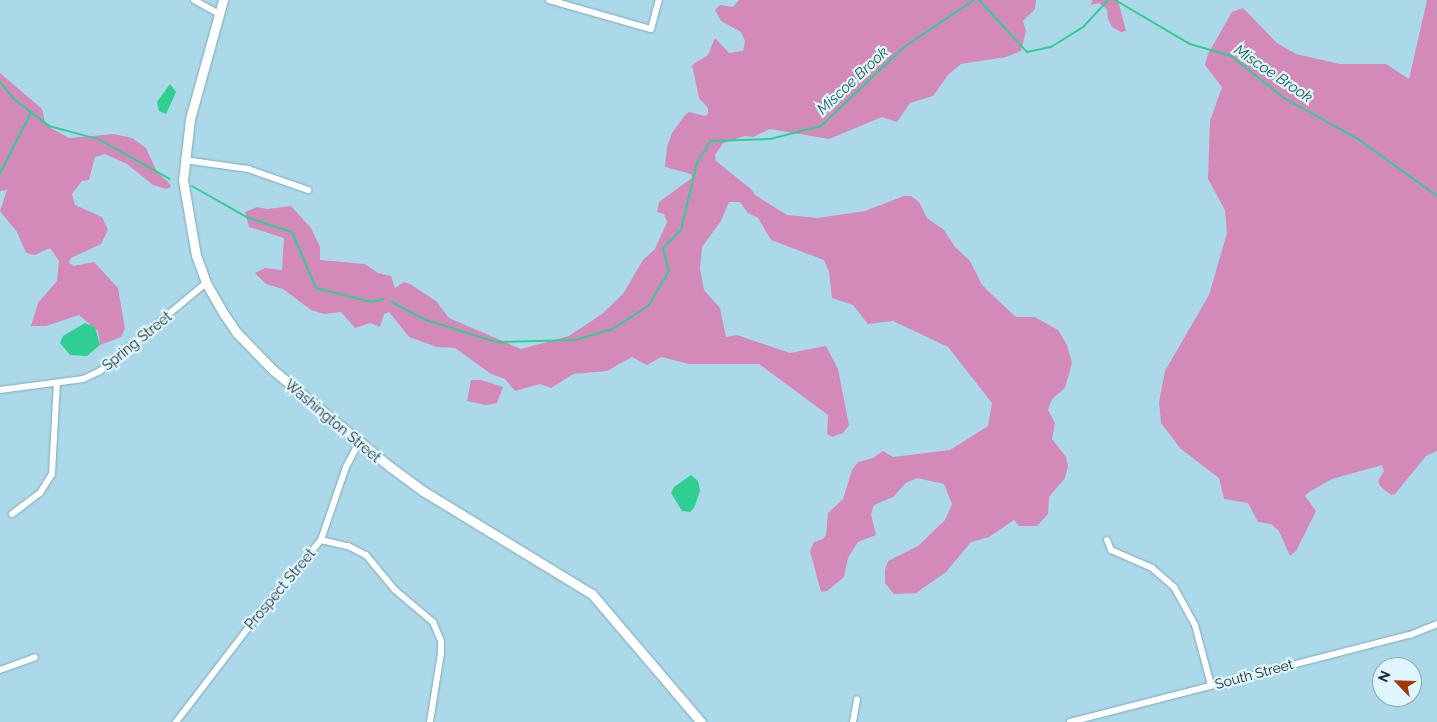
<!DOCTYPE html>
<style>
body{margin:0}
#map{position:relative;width:1437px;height:722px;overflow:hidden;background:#acd9e9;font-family:Raleway,sans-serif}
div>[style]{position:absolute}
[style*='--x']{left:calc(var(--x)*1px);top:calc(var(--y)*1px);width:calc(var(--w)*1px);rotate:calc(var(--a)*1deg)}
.green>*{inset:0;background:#d38ab9}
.water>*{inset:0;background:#2fcf91}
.stream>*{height:2px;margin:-1px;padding:0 1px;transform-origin:1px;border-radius:1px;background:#2fcf91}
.roads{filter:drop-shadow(0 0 1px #7eaab9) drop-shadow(0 0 1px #7eaab9)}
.street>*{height:6px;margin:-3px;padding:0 3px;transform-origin:3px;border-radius:3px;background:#fff}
.secondary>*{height:9px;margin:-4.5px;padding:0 4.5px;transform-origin:4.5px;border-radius:4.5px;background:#fff}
span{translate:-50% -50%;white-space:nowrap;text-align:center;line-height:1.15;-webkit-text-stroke:4.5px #e0f6fe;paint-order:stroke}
.street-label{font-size:14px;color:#17282e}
.water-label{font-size:15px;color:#235d43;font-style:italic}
.north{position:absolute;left:1372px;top:657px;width:50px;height:50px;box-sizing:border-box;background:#e0f6fe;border:1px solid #90a4ab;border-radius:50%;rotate:294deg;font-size:14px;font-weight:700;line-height:20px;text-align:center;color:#17282e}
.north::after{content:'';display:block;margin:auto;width:18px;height:22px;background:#9e3a07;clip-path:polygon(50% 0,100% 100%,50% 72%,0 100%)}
</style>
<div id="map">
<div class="green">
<div style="clip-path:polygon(739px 0,1036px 0,1035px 9px,1023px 21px,1026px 31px,1021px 51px,1006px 57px,961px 64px,949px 74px,933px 96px,910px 103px,897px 122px,882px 117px,829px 139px,770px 129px,753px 137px,745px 136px,723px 143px,715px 155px,716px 161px,751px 189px,755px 195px,787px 215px,818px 218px,865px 211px,904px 196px,911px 196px,919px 202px,927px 218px,944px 230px,955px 247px,970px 261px,982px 285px,1003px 305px,1016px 317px,1035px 317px,1058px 330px,1067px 345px,1072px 363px,1065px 388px,1052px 399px,1048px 410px,1055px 423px,1052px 439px,1066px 457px,1068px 466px,1065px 478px,1049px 497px,1048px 514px,1037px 526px,1019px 526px,1014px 520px,989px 537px,971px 542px,946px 572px,916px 593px,894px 594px,885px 583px,885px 570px,888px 561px,918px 546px,945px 520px,952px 504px,944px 484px,917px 478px,906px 483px,893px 497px,874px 505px,871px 514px,876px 535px,858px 542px,848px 558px,844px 577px,827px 591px,821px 592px,810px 551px,814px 542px,823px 539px,826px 535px,828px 513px,843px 499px,852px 470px,858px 462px,873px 458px,883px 451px,893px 457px,950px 450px,988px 426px,992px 403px,948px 347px,893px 321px,868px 324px,853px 305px,832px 298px,829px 272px,824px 260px,771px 240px,758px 218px,748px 213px,740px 202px,729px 202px,721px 221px,702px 247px,700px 269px,704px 290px,720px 308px,726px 337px,737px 335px,790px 353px,826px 346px,838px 369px,849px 425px,843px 433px,832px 437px,827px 434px,828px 415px,759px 364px,689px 364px,661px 357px,647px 365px,632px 357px,607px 371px,573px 374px,551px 388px,540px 384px,515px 391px,505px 379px,491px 374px,455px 348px,437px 347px,409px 337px,389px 312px,384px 314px,380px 327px,370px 323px,355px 328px,341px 312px,324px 314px,311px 310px,283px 289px,266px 284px,255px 273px,265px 268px,282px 270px,284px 238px,249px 227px,245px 212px,257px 207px,267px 209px,291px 206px,311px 228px,320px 247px,320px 260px,365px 264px,378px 273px,391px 276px,395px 288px,404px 282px,410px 284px,436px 301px,449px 318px,521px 349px,569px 336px,602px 314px,623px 294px,643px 260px,655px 249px,667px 222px,664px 214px,657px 212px,659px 202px,692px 178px,691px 174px,665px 167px,667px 147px,672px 133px,685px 115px,689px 112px,705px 116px,708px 114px,708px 108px,699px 98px,692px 65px,708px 55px,715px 38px,729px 53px,743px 51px,745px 41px,741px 32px,721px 21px,715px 10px,720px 5px,733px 7px)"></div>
<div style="clip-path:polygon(1092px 0,1118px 0,1126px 31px,1121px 32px,1112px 27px,1108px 19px,1107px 9px,1099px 3px,1091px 5px)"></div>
<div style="clip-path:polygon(1427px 0,1437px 0,1437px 451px,1426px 456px,1395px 494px,1391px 495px,1380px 486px,1378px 481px,1384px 471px,1382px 465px,1332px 479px,1309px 492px,1305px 496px,1316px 511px,1296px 551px,1290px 556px,1279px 531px,1271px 524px,1258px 522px,1248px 503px,1224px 499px,1219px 478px,1181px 449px,1161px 423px,1159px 402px,1165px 371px,1209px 295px,1227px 233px,1225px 210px,1208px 179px,1210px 121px,1222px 87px,1205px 65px,1208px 54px,1232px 12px,1243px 8px,1277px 43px,1296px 54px,1340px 64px,1386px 64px,1409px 79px)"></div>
<div style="clip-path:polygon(0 73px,42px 109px,45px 122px,51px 128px,69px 138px,114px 134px,132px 138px,146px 148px,157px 172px,170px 184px,171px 187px,166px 189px,153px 185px,127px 164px,105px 154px,95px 157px,89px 180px,82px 181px,72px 194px,75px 205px,102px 217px,108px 230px,101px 244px,71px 258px,69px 263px,74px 266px,94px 262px,118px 288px,125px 329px,121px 337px,100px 345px,98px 331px,79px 315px,46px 326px,31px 326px,38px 303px,57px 281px,59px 261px,50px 248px,35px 255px,26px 253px,17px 232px,0 211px,7px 190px,0 191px)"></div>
<div style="clip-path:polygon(471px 380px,481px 380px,503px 387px,497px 403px,486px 405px,467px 401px)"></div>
</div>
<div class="water">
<div style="clip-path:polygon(170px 84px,176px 92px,166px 114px,159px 111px,157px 102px)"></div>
<div style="clip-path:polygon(85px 323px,95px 327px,100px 345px,87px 356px,70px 355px,60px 343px,63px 336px)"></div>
<div style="clip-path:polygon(691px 475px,698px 481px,700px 491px,694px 508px,690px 512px,682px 511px,671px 493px,674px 487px)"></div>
</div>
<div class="stream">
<div style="--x:979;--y:0;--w:71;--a:47.3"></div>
<div style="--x:1027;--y:52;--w:25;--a:-12"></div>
<div style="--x:1051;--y:47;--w:39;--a:-32"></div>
<div style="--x:1084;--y:26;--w:35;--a:-47"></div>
<div style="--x:1115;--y:0;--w:87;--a:30.4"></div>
<div style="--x:1190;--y:44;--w:43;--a:16.3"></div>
<div style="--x:1231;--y:56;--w:68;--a:38.4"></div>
<div style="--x:1284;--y:98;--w:85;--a:29"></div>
<div style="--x:1358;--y:139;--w:97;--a:35.8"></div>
<div style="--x:0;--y:82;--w:22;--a:51"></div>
<div style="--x:14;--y:99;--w:44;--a:37.6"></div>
<div style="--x:49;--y:126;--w:51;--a:14.9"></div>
<div style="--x:98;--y:139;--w:82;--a:29.1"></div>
<div style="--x:0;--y:173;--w:68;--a:-62.7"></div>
<div style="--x:192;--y:186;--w:64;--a:29.7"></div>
<div style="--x:248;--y:218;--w:46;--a:17.7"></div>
<div style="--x:292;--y:232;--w:61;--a:66.8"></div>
<div style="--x:316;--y:288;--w:57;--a:14.3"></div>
<div style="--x:371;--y:302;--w:13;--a:-13"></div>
<div style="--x:392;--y:302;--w:38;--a:28"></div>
<div style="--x:426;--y:320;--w:73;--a:17.4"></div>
<div style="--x:496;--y:342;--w:79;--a:-1.5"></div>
<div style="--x:575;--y:340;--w:37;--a:-16"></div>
<div style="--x:611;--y:330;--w:44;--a:-33"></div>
<div style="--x:648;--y:306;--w:41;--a:-59"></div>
<div style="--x:669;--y:271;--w:24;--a:-105"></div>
<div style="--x:663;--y:248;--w:25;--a:-45"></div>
<div style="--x:681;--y:230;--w:69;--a:-76.6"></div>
<div style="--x:697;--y:163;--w:26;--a:-58"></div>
<div style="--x:711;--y:141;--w:59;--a:-1.9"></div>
<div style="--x:770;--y:139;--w:53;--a:-14.3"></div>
<div style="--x:821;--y:126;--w:115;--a:-43.6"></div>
<div style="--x:904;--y:47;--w:84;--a:-33.9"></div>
</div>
<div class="roads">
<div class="street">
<div style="--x:194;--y:0;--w:26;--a:29"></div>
<div style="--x:549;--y:0;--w:106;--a:15.9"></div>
<div style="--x:651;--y:29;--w:30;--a:-75"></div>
<div style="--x:184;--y:160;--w:65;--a:8"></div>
<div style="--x:248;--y:169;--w:64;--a:19.3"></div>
<div style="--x:0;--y:390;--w:84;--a:-7.5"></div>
<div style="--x:83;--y:379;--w:19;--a:-25"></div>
<div style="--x:100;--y:371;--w:138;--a:-39.7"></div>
<div style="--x:12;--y:514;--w:35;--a:-37"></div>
<div style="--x:40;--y:493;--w:22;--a:-58"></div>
<div style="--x:52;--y:474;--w:91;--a:-86.9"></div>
<div style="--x:321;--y:540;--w:28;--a:13"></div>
<div style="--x:348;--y:546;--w:20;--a:27"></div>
<div style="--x:366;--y:555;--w:45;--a:50.4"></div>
<div style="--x:395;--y:590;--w:50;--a:40.1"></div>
<div style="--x:433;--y:622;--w:21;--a:67"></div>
<div style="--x:441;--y:641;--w:12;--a:90"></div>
<div style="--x:441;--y:653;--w:70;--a:99.1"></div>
<div style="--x:1107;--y:540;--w:11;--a:68"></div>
<div style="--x:1111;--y:550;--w:45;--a:23.7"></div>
<div style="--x:1152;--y:568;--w:29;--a:41"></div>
<div style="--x:1174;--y:587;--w:43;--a:61.1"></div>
<div style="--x:1195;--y:625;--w:62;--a:75.1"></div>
<div style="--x:0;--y:670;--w:37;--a:-20"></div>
<div style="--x:176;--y:722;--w:135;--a:-52.5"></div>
<div style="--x:258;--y:615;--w:98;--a:-50"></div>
<div style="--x:321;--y:540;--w:77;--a:-71.1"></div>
<div style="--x:346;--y:467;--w:27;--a:-62"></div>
<div style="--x:853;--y:722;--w:23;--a:-80"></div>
<div style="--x:1070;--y:722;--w:351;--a:-14.4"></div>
<div style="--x:1410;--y:635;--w:29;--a:-22"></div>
</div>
<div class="secondary">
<div style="--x:223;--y:0;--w:123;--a:105.5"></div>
<div style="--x:190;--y:119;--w:61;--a:96.5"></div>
<div style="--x:183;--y:180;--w:76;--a:80.2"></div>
<div style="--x:196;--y:255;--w:30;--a:70"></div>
<div style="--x:206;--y:283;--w:36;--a:60"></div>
<div style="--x:224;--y:314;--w:23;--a:56"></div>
<div style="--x:237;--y:333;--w:52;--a:45.8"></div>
<div style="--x:273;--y:370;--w:151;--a:39.6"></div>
<div style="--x:389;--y:466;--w:42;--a:36.3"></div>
<div style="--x:423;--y:491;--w:198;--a:31.4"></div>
<div style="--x:592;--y:594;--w:168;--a:49.6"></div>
</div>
</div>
<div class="street-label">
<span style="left:137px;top:341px;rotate:-39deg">Spring Street</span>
<span style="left:333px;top:421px;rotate:40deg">Washington Street</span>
<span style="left:280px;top:589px;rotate:-50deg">Prospect Street</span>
<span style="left:1254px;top:674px;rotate:-15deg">South Street</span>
</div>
<div class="water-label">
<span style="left:1273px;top:74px;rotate:34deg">Miscoe Brook</span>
<span style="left:853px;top:81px;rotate:-43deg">Miscoe Brook</span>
</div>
<div class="north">N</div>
</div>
